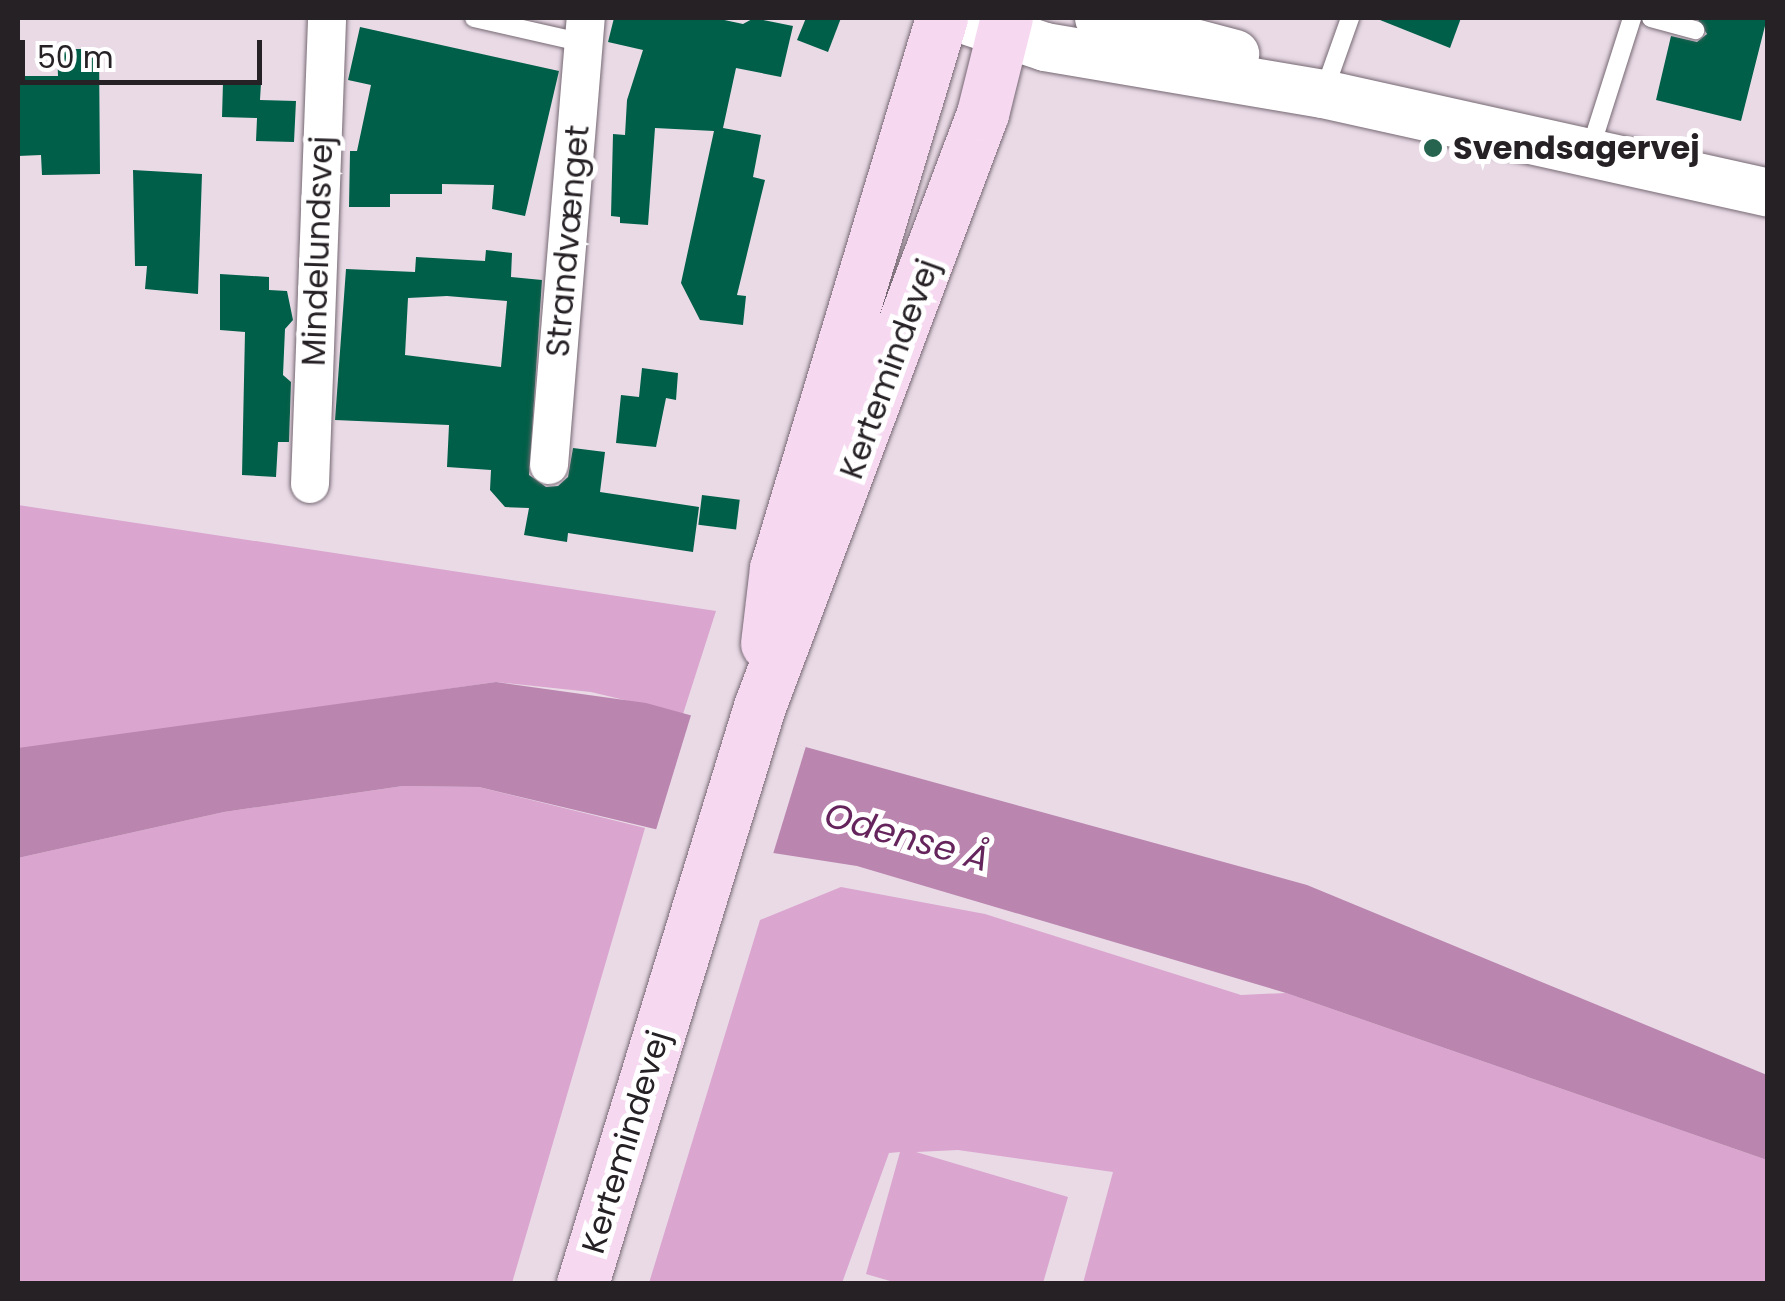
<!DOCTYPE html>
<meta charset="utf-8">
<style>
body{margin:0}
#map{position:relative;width:1785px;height:1301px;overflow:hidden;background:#e9dae6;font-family:Poppins,sans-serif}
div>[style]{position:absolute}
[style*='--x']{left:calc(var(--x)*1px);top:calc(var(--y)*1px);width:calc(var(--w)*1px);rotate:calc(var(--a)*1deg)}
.green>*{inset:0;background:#daa5cf}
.water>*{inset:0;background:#ba85af}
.pier>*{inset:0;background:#e9dae6;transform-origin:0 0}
.building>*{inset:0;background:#005f48;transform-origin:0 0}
.roads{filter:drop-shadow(0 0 2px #766973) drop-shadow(0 0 2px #766973)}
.service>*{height:18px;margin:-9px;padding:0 9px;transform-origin:9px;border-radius:9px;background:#fff}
.minor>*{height:38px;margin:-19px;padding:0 19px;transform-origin:19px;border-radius:19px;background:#fff}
.tertiary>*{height:48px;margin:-24px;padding:0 24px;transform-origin:24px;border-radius:24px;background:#fff}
.secondary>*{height:52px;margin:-26px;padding:0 26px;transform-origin:26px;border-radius:26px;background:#f6d9f1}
.dots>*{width:28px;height:28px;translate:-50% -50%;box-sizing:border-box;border:5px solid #fff;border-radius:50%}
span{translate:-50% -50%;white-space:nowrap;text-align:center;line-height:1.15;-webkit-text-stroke:10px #fff;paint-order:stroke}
.poi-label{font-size:32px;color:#262125;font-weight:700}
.left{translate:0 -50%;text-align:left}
.street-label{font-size:32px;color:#262125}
.water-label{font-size:35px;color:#65255c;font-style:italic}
.frame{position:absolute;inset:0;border:20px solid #262125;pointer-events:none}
.scale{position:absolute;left:20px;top:40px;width:242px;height:45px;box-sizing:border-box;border:5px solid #262125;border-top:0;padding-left:12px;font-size:30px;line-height:35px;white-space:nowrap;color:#262125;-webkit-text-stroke:8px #fff;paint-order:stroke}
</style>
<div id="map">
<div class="green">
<div style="clip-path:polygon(18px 505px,716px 611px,683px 714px,591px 692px,496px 682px,18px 750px)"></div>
<div style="clip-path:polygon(403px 786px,479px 787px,645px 828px,512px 1283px,18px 1284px,18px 858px,224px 812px)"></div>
<div style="clip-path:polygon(841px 887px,985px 914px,1241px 995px,1286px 993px,1767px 1160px,1767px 1283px,1083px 1283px,1113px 1172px,958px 1150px,916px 1152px,1068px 1197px,1043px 1283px,897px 1283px,866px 1274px,900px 1152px,889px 1153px,842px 1283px,649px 1283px,760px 920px)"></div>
</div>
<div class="water">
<div style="clip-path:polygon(496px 682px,646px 703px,1307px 885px,1767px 1075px,1767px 1160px,1286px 993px,857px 866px,722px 845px,479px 787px,403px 786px,224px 812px,18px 858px,18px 748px)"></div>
</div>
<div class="pier">
<div style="left:692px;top:712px;width:119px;height:128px;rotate:17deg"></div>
</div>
<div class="building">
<div style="clip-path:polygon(614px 18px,715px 18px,743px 24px,754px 18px,793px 26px,781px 77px,736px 68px,723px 128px,761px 135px,753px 177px,765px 180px,737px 295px,746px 296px,743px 325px,700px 320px,681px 283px,714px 131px,655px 128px,648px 225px,620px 223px,620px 217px,611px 216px,613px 134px,625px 135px,627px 100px,643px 50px,608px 42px)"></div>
<div style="clip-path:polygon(806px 18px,841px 18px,828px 52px,797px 40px)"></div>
<div style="clip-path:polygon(1375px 18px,1461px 18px,1450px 48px)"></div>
<div style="clip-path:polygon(1697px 18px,1767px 18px,1741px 121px,1656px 100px,1671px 36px,1697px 42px,1707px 34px)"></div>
<div style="clip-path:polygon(360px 27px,559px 71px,525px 216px,492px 209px,494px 185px,442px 184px,442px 194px,390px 194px,390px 207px,349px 207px,350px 151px,357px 151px,371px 85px,348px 80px)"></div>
<div style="clip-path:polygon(57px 49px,99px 49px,100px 174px,42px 175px,41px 155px,18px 156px,18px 76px,58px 76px)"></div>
<div style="clip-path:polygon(223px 82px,261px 83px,260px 100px,296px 101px,294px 142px,256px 141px,257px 118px,222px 117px)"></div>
<div style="clip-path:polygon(133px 170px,202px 174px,198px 294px,145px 289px,147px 266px,135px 266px)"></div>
<div style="clip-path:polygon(evenodd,486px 250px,512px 253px,511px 277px,542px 280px,529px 475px,546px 487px,558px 486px,568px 477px,573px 448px,605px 452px,600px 492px,699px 507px,693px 552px,568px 533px,567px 542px,524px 535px,529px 508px,505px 507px,490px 490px,491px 470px,447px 467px,449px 425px,335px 420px,346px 269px,415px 272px,416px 257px,485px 261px,486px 250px,447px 296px,507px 301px,501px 367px,405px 355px,408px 298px,447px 296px)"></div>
<div style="clip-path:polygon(220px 274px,269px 277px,269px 290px,287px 291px,293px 320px,285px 329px,283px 375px,291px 382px,289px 442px,278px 442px,276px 477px,242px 475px,245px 332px,220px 330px)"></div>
<div style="clip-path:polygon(642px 368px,678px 373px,676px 400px,666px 398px,656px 447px,616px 443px,621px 395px,639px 397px)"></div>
<div style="left:702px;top:495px;width:38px;height:30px;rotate:7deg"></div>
</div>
<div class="roads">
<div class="service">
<div style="--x:474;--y:18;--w:113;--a:12.8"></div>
<div style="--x:1651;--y:18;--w:46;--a:15.3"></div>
<div style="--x:1323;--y:94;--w:81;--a:-70.4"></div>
<div style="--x:1589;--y:153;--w:142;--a:-72.3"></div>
</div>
<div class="minor">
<div style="--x:549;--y:465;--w:449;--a:-85.3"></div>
<div style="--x:310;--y:484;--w:466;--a:-87.9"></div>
</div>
<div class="tertiary">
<div style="--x:959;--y:18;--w:91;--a:18.6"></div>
<div style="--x:1045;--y:47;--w:282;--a:9.6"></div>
<div style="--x:1323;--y:94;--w:456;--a:12.5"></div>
<div style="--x:1099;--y:18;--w:141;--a:14.8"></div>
</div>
<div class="secondary">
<div style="--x:767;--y:644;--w:76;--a:-83.2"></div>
<div style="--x:776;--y:569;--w:575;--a:-73.23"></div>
<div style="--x:583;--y:1284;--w:604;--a:-72.95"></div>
<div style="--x:760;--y:707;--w:634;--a:-69.39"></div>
<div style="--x:983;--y:114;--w:99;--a:-76"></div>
</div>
</div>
<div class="dots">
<div style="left:1433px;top:148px;background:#266450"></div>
</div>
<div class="poi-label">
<span class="left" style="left:1453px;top:148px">Svendsagervej</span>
</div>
<div class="street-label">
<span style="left:568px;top:241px;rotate:-85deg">Strandvænget</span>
<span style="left:318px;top:251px;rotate:-88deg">Mindelundsvej</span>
<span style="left:890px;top:369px;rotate:-70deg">Kertemindevej</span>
<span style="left:626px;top:1142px;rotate:-73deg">Kertemindevej</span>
</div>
<div class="water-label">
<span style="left:907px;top:837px;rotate:16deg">Odense Å</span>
</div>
<div class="frame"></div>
<div class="scale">50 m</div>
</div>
